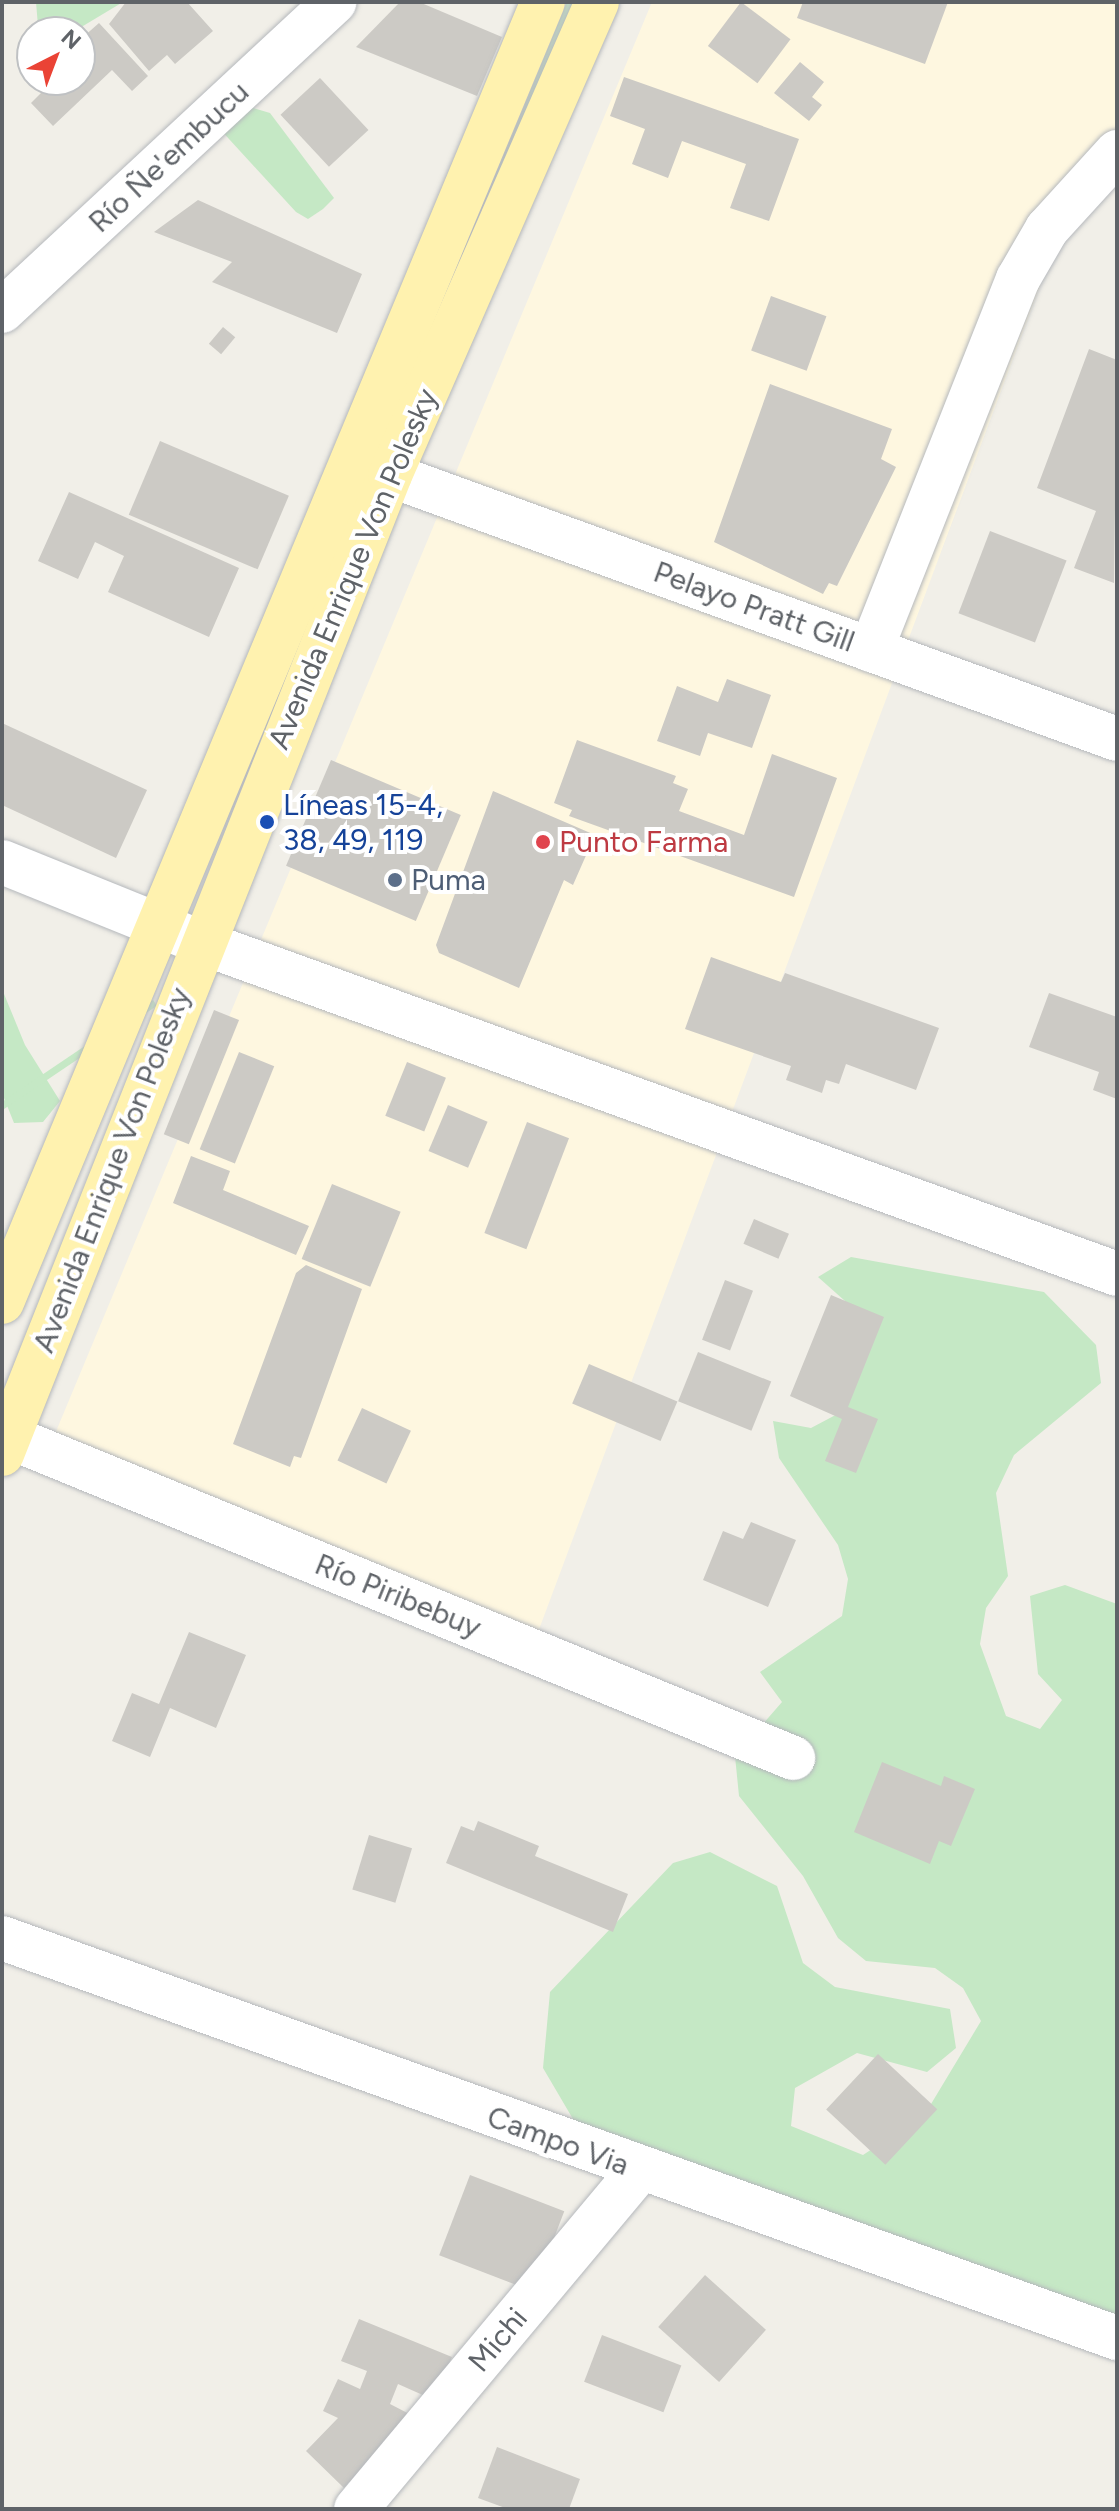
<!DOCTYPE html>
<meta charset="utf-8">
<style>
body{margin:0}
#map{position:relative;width:1119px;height:2511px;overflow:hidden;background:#f1efe8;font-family:Figtree,sans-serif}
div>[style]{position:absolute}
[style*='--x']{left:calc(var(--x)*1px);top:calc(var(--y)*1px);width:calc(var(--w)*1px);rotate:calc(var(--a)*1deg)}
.commercial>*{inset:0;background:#fef7e0}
.green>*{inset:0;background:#c5e8c5;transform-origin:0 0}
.building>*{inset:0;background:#cccac5;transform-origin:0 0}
.roads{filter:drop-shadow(0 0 2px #b5b8bc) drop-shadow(0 0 2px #b5b8bc)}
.minor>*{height:44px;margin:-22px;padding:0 22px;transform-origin:22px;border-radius:22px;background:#fff}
.primary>*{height:44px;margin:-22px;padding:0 22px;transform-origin:22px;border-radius:22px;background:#fff2af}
.dots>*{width:22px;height:22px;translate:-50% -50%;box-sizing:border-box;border:4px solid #fff;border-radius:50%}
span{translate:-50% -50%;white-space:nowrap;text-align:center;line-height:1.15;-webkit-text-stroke:8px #fff;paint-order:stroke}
.street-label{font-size:30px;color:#5f6368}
.transit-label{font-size:30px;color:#164399}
.left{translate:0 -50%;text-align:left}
.health-label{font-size:30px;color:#be3a42}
.service-label{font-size:30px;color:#4e5e75}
.frame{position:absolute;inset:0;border:4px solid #5f6368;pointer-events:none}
.north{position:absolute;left:16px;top:16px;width:80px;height:80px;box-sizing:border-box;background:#fff;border:2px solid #bfc1c3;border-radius:50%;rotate:42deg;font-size:22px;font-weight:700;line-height:32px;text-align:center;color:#5f6368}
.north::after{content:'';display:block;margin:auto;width:28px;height:36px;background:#ea4335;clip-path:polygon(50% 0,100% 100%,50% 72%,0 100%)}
</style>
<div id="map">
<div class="commercial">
<div style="clip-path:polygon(652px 2px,1117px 2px,1117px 176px,1057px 241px,525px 1667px,42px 1465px)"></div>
</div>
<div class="green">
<div style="clip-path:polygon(36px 2px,123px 2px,83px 26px,38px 26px)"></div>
<div style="clip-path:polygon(567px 2px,576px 2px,399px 410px)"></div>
<div style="clip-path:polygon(237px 103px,270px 113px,334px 198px,323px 209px,308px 219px,296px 212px,218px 127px)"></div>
<div style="clip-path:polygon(2px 989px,25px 1045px,60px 1101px,43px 1122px,14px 1123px,2px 1093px)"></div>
<div style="left:153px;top:1000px;width:7px;height:361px;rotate:56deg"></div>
<div style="clip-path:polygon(851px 1257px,1044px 1292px,1096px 1345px,1101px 1383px,1014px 1455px,996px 1493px,1008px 1576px,986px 1608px,980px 1644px,1006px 1716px,1040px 1729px,1062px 1700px,1038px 1674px,1030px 1596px,1065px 1585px,1117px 1604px,1117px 2333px,580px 2131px,543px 2068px,550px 1992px,673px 1863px,710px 1852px,777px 1886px,803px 1963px,835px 1987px,950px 2009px,956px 2048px,927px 2072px,857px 2053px,795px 2088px,791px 2126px,863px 2155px,925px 2114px,981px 2021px,963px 1988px,935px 1968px,866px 1961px,838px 1938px,803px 1876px,739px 1796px,735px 1756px,782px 1702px,760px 1672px,842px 1616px,848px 1579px,838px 1545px,779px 1458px,773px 1421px,811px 1428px,845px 1410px,857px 1336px,845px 1301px,818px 1277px)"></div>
</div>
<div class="building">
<div style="clip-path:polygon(126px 2px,187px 2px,213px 31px,175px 64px,167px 55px,149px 71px,109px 24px)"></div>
<div style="clip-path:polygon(400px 2px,419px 2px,502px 37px,477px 96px,356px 47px)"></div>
<div style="left:741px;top:2px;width:62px;height:55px;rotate:37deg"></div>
<div style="clip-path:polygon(803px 2px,948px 2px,925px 64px,797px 18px)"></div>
<div style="clip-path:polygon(99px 23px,148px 76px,132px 91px,112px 70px,53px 126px,31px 103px,54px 80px,80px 80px,82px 38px)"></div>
<div style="clip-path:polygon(800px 62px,824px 82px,812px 97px,822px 105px,809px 121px,774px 93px)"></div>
<div style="clip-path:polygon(624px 77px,799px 139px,769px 221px,730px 208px,746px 164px,682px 141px,668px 178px,632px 164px,645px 129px,610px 116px)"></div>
<div style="left:320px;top:78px;width:71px;height:54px;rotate:47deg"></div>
<div style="clip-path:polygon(198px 200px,362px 274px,337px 333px,212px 282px,232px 262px,154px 232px)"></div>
<div style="left:771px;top:296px;width:59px;height:58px;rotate:20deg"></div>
<div style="left:223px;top:327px;width:16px;height:22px;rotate:40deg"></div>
<div style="clip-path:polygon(1089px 349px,1117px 360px,1114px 583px,1074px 568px,1096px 511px,1037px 488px)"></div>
<div style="clip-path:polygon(770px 384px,892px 429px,881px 459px,896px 467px,837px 586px,829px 583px,823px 594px,714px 542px)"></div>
<div style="left:160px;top:441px;width:140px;height:80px;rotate:23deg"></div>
<div style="clip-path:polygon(69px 492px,239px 568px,209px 637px,108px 592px,124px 556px,95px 542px,78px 579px,38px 561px)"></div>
<div style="left:990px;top:531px;width:82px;height:88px;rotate:21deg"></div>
<div style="clip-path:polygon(727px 679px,771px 695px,752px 748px,708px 733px,700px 756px,657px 741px,677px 686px,718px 702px)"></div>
<div style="clip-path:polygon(2px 723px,147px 790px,116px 858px,2px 805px)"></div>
<div style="clip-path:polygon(577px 740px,676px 776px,673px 783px,688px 789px,679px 811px,744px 835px,772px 754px,837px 778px,794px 897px,569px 816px,572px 810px,554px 803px)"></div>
<div style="left:331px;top:760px;width:141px;height:115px;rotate:23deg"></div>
<div style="clip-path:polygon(493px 791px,595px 835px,573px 885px,564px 880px,519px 988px,439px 953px,436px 945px)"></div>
<div style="clip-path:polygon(711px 957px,781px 982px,785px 973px,939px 1028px,916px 1090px,846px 1064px,839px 1084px,826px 1080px,822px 1093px,786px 1080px,791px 1066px,685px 1029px)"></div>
<div style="clip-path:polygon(1049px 993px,1117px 1017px,1117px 1099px,1093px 1090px,1099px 1072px,1029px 1047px)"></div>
<div style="left:214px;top:1010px;width:27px;height:134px;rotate:22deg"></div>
<div style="left:239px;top:1052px;width:38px;height:105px;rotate:22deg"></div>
<div style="left:407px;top:1062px;width:42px;height:58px;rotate:22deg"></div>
<div style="left:448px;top:1105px;width:43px;height:50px;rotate:23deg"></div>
<div style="left:527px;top:1122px;width:45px;height:119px;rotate:21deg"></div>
<div style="clip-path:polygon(191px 1156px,230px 1171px,223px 1190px,309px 1226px,296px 1255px,173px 1203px)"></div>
<div style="left:332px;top:1184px;width:74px;height:81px;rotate:22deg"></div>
<div style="left:754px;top:1219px;width:38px;height:27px;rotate:23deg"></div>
<div style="clip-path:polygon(306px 1265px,362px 1289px,301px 1458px,294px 1456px,290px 1467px,233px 1444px,296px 1273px)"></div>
<div style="left:725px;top:1280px;width:30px;height:64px;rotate:21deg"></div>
<div style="clip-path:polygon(831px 1295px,884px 1317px,848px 1407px,878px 1419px,856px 1473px,825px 1461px,842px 1419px,790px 1396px)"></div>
<div style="left:698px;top:1352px;width:79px;height:53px;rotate:22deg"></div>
<div style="left:589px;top:1364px;width:96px;height:43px;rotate:23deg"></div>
<div style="left:362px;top:1408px;width:54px;height:58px;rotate:25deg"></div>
<div style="clip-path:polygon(751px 1522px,796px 1540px,768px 1607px,703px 1580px,723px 1531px,743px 1539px)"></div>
<div style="clip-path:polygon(189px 1632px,246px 1655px,216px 1728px,170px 1708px,150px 1757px,112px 1741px,132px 1693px,159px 1704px)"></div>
<div style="clip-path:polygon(882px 1762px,941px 1786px,944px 1776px,975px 1789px,951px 1846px,939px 1841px,930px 1864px,854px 1832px)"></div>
<div style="clip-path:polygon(478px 1821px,539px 1846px,535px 1856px,628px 1894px,613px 1932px,446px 1863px,461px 1826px,474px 1831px)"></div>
<div style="left:369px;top:1835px;width:45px;height:57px;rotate:17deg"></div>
<div style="left:878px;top:2054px;width:81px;height:76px;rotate:43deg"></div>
<div style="left:470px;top:2175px;width:101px;height:86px;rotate:21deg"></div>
<div style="left:705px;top:2275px;width:82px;height:70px;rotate:42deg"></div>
<div style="clip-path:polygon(359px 2319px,452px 2357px,434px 2400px,398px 2384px,390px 2404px,421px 2420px,386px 2441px,344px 2488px,306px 2451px,338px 2418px,323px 2411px,338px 2379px,360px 2389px,367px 2371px,341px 2361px)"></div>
<div style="left:602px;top:2335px;width:85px;height:50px;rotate:21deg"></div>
<div style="clip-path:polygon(497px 2447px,580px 2479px,569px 2509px,508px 2509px,478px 2498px)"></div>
</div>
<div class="roads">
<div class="minor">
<div style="--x:2;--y:311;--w:454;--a:-42.9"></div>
<div style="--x:390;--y:475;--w:773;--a:19.96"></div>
<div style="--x:871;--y:650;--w:399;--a:-68.4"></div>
<div style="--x:1018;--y:279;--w:58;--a:-59.9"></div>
<div style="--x:1047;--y:229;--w:104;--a:-47.7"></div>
<div style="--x:2;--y:862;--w:214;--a:22"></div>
<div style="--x:200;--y:942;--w:975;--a:19.9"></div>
<div style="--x:2;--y:1434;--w:855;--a:22.27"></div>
<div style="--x:2;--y:1938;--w:1185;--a:19.74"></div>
<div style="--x:356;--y:2509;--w:441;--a:-50.1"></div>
</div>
<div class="primary">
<div style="--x:2;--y:1302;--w:1408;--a:-67.41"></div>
<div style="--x:2;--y:1454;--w:1053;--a:-68.38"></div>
<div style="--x:390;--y:475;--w:516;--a:-66.36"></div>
</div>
</div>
<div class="dots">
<div style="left:267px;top:822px;background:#1a4fb4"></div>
<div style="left:543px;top:842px;background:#e0444e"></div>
<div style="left:395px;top:880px;background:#5c6f8a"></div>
</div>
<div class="street-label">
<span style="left:169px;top:157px;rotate:-43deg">Río Ñe'embucu</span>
<span style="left:353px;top:569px;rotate:-67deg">Avenida Enrique Von Polesky</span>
<span style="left:754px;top:607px;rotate:20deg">Pelayo Pratt Gill</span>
<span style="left:112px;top:1170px;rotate:-69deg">Avenida Enrique Von Polesky</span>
<span style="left:398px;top:1596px;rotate:22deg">Río Piribebuy</span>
<span style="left:558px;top:2141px;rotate:20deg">Campo Via</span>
<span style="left:498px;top:2340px;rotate:-50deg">Michi</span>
</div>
<div class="transit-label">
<span class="left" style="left:283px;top:822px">Líneas 15-4,<br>38, 49, 119</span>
</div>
<div class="health-label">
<span class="left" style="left:559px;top:842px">Punto Farma</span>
</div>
<div class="service-label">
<span class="left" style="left:411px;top:880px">Puma</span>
</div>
<div class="frame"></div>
<div class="north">N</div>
</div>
